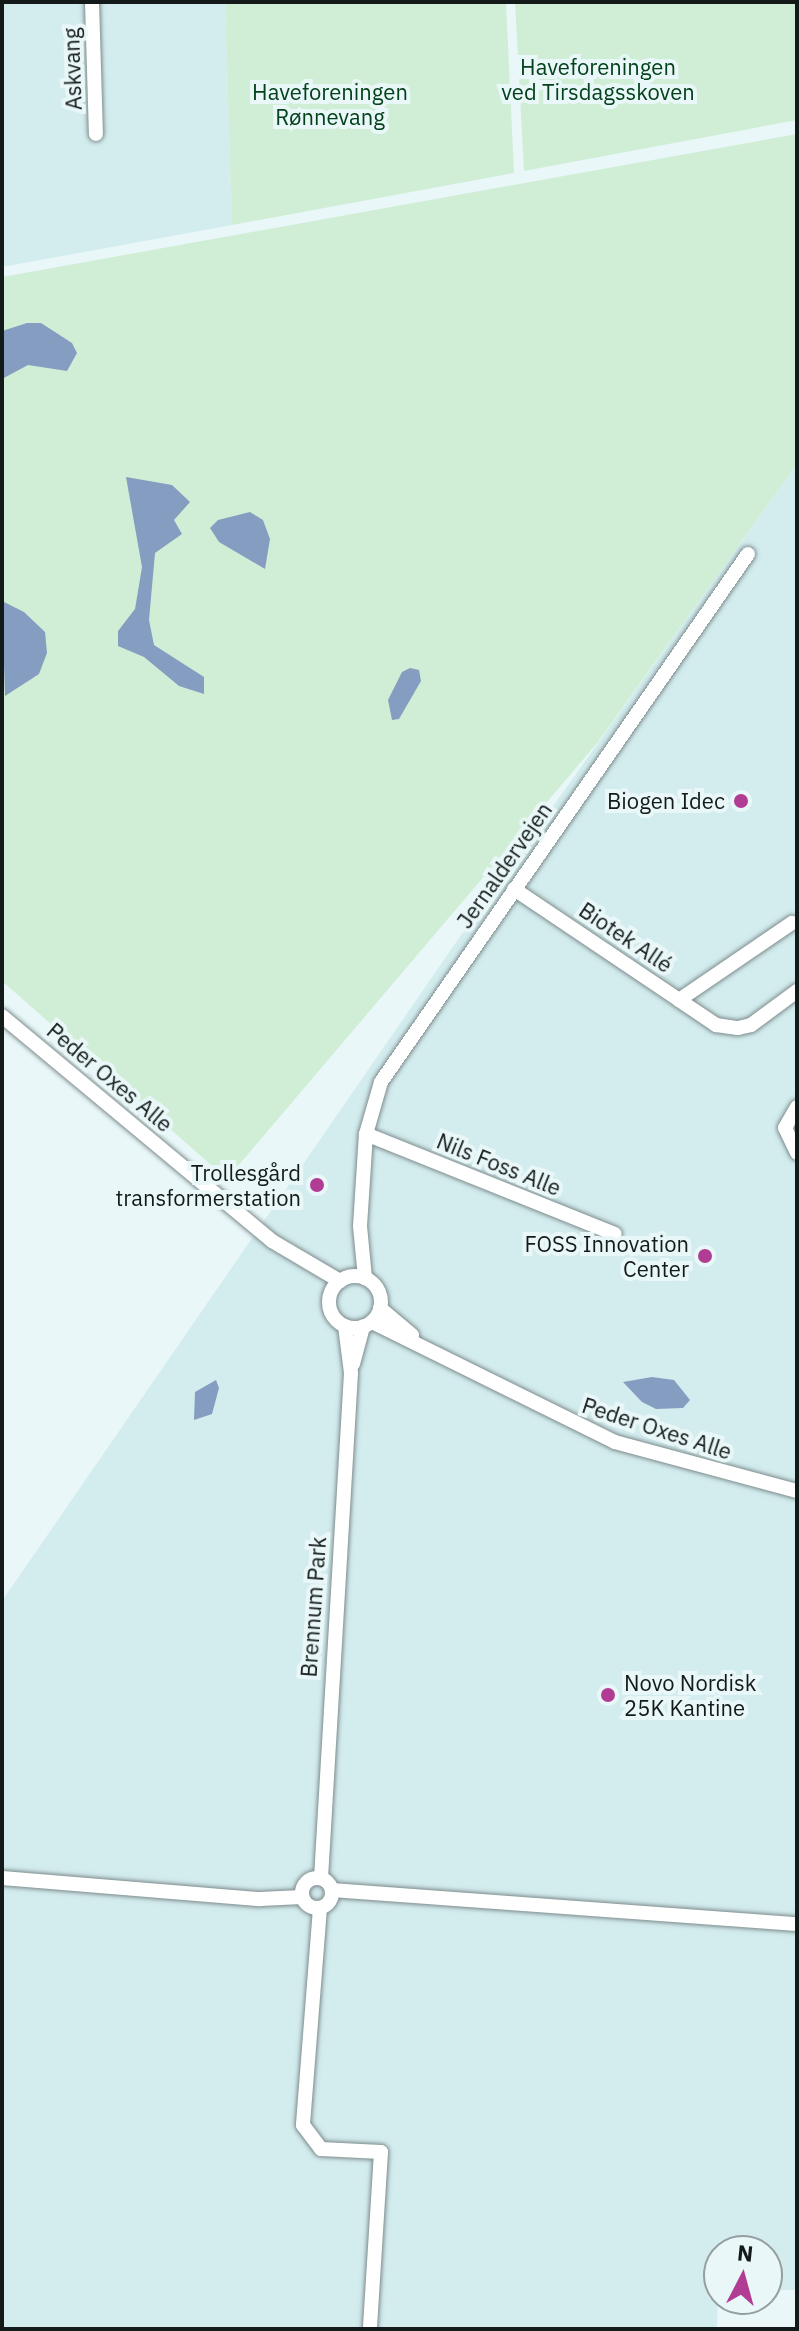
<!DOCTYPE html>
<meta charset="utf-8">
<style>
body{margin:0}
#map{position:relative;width:799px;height:2331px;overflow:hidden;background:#e9f7f9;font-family:"IBM Plex Sans",sans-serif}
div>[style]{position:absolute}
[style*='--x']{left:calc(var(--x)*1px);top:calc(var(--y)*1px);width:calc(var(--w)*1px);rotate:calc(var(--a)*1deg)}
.built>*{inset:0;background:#d3ecee}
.green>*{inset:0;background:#d0eed5}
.water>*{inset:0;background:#859dc0}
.roads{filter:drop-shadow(0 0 2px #7e8c8d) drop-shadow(0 0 2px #7e8c8d)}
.minor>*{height:14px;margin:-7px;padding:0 7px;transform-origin:7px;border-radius:7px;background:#fff}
.minor>.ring{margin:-7px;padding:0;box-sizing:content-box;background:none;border:14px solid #fff;border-radius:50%}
.dots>*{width:22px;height:22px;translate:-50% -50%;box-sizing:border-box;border:4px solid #e9f7f9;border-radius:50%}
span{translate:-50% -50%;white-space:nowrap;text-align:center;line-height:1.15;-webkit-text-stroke:8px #e9f7f9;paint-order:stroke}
.park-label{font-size:22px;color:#03421a}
.street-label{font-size:22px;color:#141a1a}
.poi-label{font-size:22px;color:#141a1a}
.right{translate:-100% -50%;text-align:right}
.left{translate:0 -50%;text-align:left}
.frame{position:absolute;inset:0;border:4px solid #141a1a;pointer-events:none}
.north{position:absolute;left:703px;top:2235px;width:80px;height:80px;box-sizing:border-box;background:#e9f7f9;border:2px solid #949fa0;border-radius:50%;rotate:6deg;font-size:22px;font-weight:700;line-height:32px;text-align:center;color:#141a1a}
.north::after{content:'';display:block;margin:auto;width:28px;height:36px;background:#b13c94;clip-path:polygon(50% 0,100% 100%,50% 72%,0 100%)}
</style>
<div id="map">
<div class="built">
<div style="clip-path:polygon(2px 2px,225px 2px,232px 225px,2px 267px)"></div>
<div style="clip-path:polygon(797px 464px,797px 2290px,767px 2290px,767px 2251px,719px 2251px,717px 2329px,2px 2329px,2px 1601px,459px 938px)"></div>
</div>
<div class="green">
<div style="clip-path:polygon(225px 2px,506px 2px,514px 173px,232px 225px)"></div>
<div style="clip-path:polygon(515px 2px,797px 2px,797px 120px,524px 171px)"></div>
<div style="clip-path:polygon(797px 134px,797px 464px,598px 742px,227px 1179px,2px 981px,2px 277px)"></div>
</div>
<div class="water">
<div style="clip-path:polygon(27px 323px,41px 323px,72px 343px,77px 353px,67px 371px,28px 365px,2px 379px,2px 331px)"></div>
<div style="clip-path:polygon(126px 477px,172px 485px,190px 502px,174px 520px,182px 534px,155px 553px,149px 620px,154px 645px,204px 677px,204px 694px,179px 686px,144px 657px,118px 646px,118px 631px,135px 609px,142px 567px)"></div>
<div style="clip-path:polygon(250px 512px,263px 520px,270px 539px,265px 569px,219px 542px,210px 528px,218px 520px)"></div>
<div style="clip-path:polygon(2px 601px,24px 612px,45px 632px,47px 653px,39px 674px,5px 696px)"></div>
<div style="clip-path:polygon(410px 668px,419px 670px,421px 681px,399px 719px,392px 720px,388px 700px,402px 672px)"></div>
<div style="clip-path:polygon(652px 1377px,674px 1380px,690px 1400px,683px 1408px,656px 1409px,642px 1402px,623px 1382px)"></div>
<div style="clip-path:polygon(216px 1380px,219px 1388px,212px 1414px,194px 1420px,195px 1392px)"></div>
</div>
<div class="roads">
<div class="minor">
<div style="--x:92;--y:2;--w:132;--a:88.3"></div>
<div style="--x:514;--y:889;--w:199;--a:33.9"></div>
<div style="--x:679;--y:1000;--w:137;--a:-34.3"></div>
<div style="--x:679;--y:1000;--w:45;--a:34"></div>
<div style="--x:716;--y:1025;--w:22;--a:8"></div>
<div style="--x:738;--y:1028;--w:13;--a:-13"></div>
<div style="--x:751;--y:1025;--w:57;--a:-36.5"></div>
<div style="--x:2;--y:1016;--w:351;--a:39.8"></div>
<div style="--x:272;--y:1241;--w:79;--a:30.5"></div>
<div style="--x:797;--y:1107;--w:24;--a:120"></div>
<div style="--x:785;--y:1128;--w:28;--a:64"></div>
<div style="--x:366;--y:1134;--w:268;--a:21.9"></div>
<div class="ring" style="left:329px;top:1276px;width:38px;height:38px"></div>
<div style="--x:365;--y:1278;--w:52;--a:-95.5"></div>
<div style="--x:360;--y:1226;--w:92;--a:-86.3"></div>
<div style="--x:366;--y:1134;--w:54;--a:-73.9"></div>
<div style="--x:381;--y:1082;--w:643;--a:-55.2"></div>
<div style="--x:380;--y:1308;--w:42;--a:40.2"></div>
<div style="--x:372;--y:1322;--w:271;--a:26.3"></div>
<div style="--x:615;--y:1442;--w:188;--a:15.1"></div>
<div style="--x:353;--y:1364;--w:39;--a:-75"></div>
<div class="ring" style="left:302px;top:1878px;width:16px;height:16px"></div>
<div style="--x:2;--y:1878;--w:259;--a:4.7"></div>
<div style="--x:260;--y:1899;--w:42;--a:-2.7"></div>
<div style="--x:321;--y:1878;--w:506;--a:-86.6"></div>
<div style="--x:351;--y:1373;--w:47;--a:-97.3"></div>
<div style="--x:332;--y:1890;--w:466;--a:4.2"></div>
<div style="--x:320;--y:1908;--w:218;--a:94.5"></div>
<div style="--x:303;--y:2125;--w:30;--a:53"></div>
<div style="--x:321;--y:2149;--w:60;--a:2.9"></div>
<div style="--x:381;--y:2152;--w:177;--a:93.6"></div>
</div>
</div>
<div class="dots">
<div style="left:741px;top:801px;background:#b13c94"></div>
<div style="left:317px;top:1185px;background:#b13c94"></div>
<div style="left:705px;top:1256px;background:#b13c94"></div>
<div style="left:608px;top:1695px;background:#b13c94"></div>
</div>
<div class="park-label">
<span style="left:598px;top:79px">Haveforeningen<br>ved Tirsdagsskoven</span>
<span style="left:330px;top:104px">Haveforeningen<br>Rønnevang</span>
</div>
<div class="street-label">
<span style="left:72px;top:69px;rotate:-92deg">Askvang</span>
<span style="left:504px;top:865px;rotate:-55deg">Jernaldervejen</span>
<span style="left:626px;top:937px;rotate:34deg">Biotek Allé</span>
<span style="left:110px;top:1077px;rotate:40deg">Peder Oxes Alle</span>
<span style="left:499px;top:1164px;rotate:22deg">Nils Foss Alle</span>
<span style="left:657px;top:1428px;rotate:18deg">Peder Oxes Alle</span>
<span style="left:313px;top:1607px;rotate:-86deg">Brennum Park</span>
</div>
<div class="poi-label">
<span class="right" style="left:725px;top:801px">Biogen Idec</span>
<span class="right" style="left:301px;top:1185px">Trollesgård<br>transformerstation</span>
<span class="right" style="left:689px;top:1256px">FOSS Innovation<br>Center</span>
<span class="left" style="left:624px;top:1695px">Novo Nordisk<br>25K Kantine</span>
</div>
<div class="frame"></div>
<div class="north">N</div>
</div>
